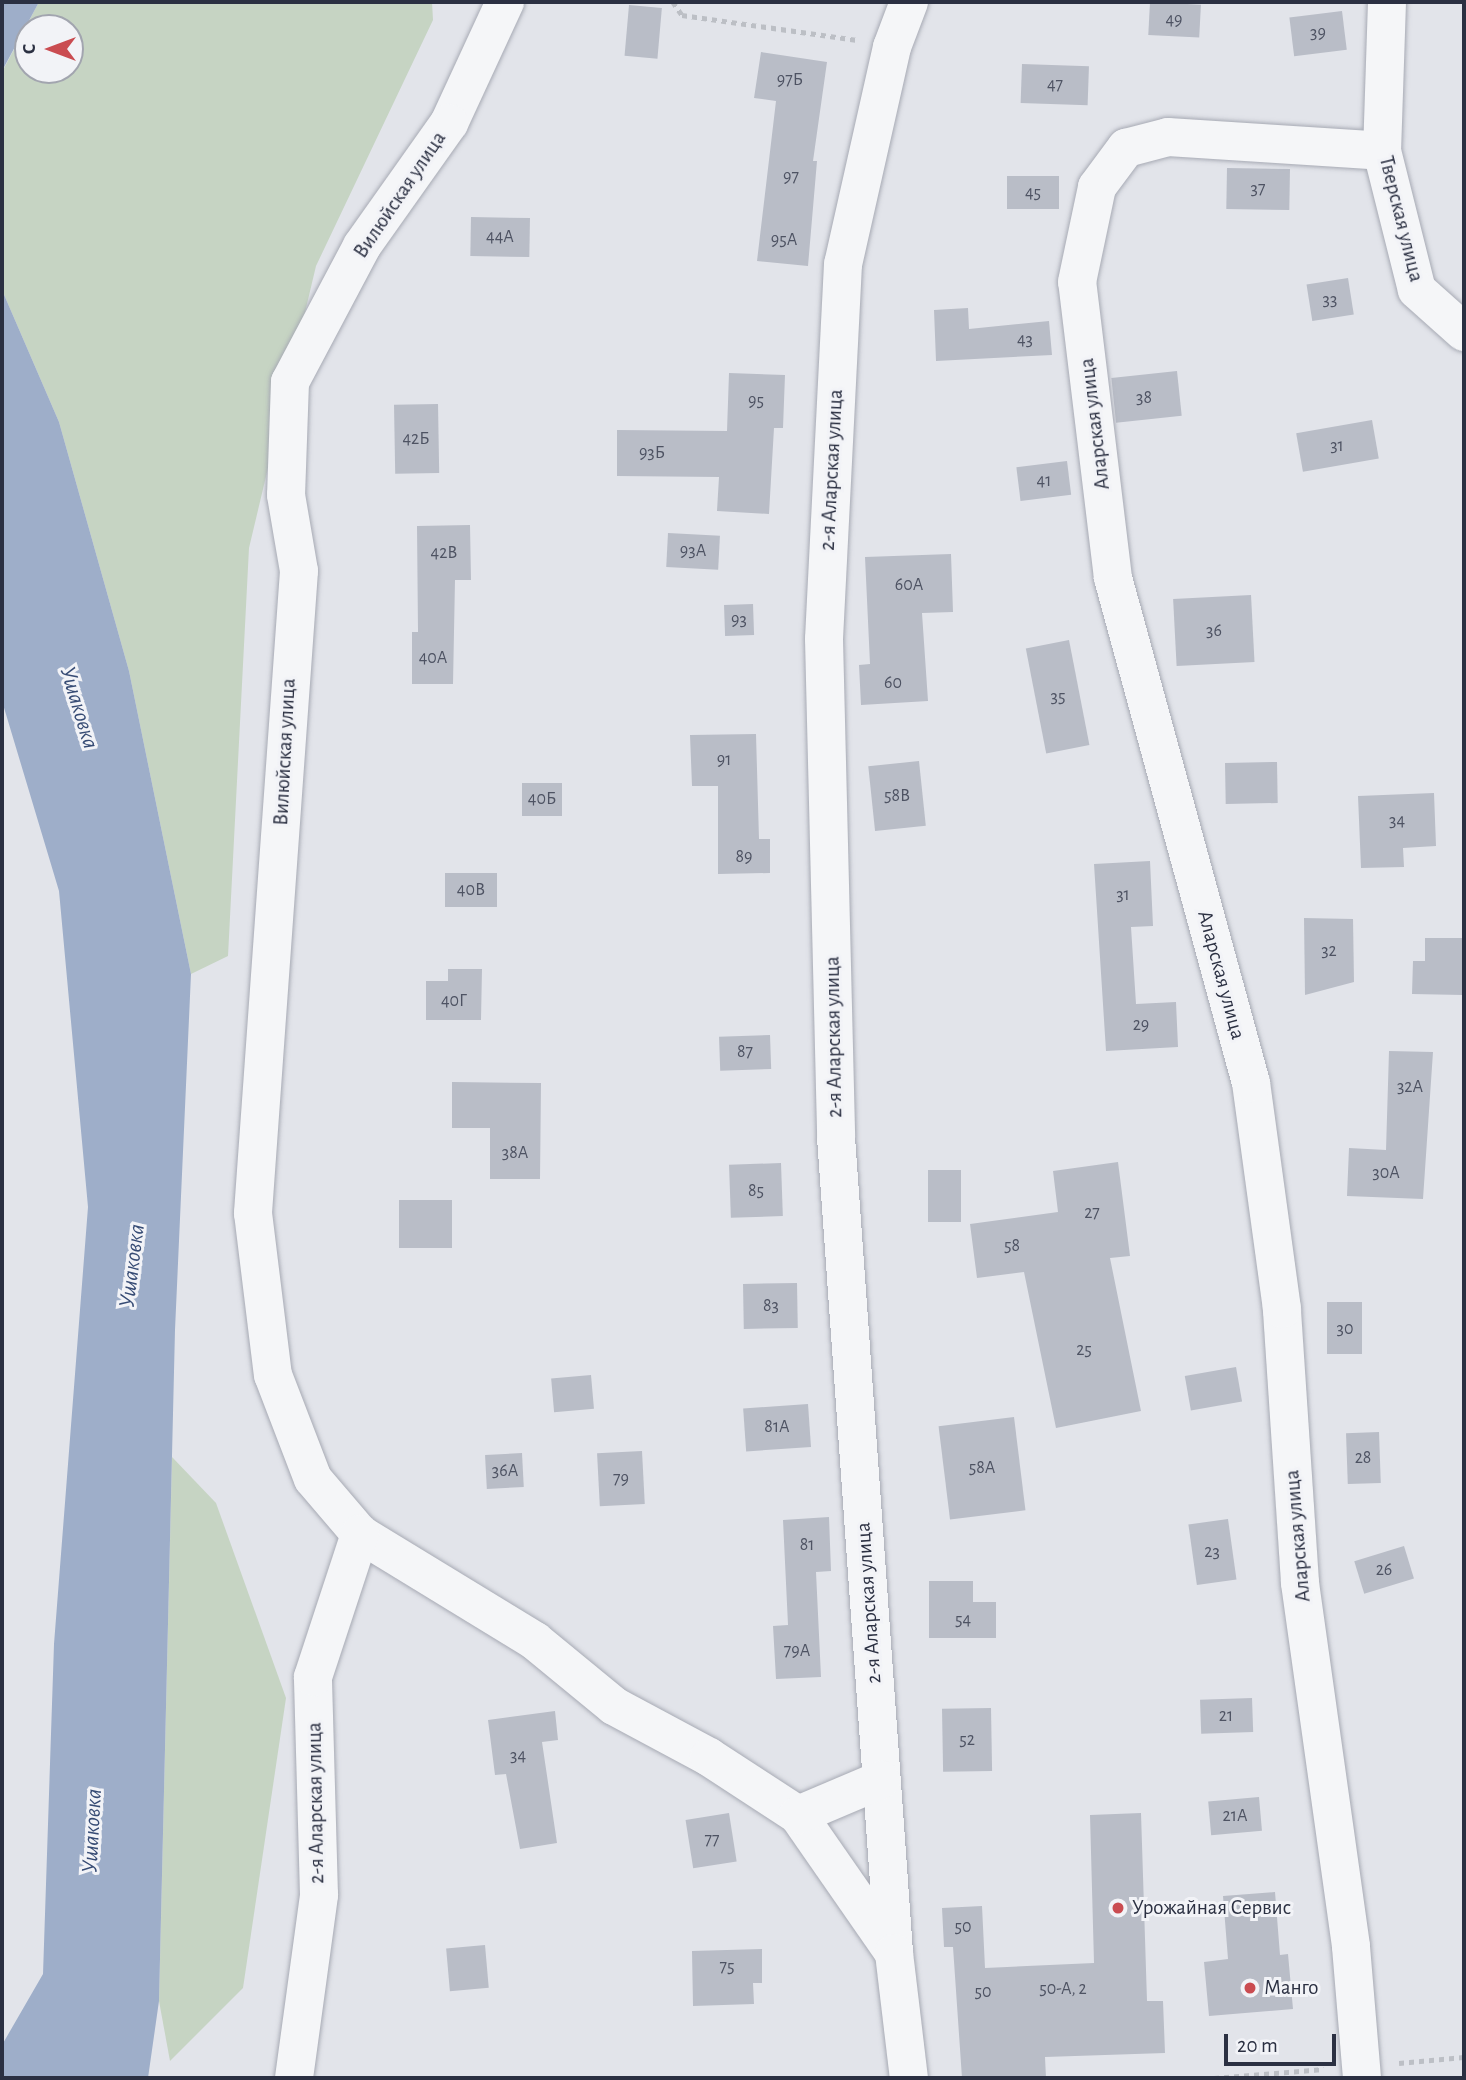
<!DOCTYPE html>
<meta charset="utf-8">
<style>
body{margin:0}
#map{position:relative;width:1466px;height:2080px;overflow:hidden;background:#e2e4ea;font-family:"Alegreya Sans",sans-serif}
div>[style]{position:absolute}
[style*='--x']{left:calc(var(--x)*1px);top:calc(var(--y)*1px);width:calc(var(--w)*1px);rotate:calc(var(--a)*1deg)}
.green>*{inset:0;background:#c6d4c3}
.water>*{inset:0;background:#9eaec9}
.building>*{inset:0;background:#b9bdc7;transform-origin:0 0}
.path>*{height:4.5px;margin-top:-2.25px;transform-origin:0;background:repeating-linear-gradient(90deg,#bcbfc5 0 5px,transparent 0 10px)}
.roads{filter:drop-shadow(0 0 2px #a7aab4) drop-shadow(0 0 2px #a7aab4)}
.minor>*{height:38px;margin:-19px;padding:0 19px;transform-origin:19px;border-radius:19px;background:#f5f6f8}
.dots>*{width:19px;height:19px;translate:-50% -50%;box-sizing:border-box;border:4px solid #f2f3f7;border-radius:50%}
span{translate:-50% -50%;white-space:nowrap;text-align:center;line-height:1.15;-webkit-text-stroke:6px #f2f3f7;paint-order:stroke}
.number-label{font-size:18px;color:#4e5363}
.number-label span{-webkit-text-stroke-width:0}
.street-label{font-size:21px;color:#2b3042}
.poi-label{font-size:21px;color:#2b3042}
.left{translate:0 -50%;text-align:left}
.water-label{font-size:23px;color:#364b74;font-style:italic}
.frame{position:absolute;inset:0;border:4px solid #2b3042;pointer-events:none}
.north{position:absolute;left:14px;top:14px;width:70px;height:70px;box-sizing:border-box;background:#f2f3f7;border:2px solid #a2a5af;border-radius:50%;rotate:270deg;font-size:19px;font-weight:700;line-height:28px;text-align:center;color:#2b3042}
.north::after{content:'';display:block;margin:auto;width:24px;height:32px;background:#ca4c51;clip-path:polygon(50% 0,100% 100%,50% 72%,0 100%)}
.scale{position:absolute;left:1224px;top:2034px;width:112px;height:32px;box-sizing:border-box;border:4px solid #2b3042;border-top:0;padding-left:9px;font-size:21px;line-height:24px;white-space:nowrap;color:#2b3042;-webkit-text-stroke:5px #f2f3f7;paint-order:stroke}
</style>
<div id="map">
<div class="green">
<div style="clip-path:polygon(evenodd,39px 2px,432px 2px,433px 20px,316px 266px,249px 548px,228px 956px,191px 974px,129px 671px,59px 422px,2px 290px,2px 72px,39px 2px,28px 28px,70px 28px,70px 70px,28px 70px,28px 28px)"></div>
<div style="clip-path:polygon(172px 1457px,216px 1503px,286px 1698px,243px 1988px,170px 2061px,159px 2001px)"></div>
</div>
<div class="water">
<div style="clip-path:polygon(2px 2px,39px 2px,2px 71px)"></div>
<div style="clip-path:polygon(2px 290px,59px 422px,129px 671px,191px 974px,175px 1330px,159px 2001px,148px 2078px,2px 2078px,2px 2045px,43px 1974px,54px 1644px,88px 1207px,59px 891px,2px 701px)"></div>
</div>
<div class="building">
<div style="left:1150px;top:2px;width:51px;height:33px;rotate:3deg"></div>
<div style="left:629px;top:5px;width:33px;height:51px;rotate:5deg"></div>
<div style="left:1342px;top:11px;width:39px;height:53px;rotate:83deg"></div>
<div style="clip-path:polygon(761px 52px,827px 62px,813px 161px,817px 161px,808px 266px,757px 261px,776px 101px,754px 98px)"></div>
<div style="left:1022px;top:64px;width:67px;height:39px;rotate:2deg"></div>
<div style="left:1227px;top:168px;width:63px;height:41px;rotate:1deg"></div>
<div style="left:1007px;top:176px;width:52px;height:33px"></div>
<div style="left:471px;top:217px;width:59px;height:39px;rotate:1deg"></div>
<div style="left:1348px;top:278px;width:37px;height:42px;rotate:81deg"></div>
<div style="clip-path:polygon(968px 308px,969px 329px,1049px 321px,1052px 355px,936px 361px,934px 310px)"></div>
<div style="left:1177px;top:371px;width:45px;height:66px;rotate:84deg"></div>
<div style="clip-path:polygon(729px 373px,785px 375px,783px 428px,774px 428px,769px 514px,717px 511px,719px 477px,617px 476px,617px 430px,727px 431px)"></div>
<div style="left:438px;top:404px;width:69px;height:44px;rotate:89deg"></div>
<div style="left:1372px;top:420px;width:39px;height:77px;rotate:80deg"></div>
<div style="left:1067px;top:461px;width:34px;height:51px;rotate:83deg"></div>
<div style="clip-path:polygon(470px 525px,471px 580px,455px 580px,453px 684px,412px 684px,412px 632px,418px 632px,417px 526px)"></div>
<div style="left:668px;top:533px;width:52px;height:34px;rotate:3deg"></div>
<div style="clip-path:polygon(951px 554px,953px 612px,922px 613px,928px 701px,861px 705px,859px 665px,870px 664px,865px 557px)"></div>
<div style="left:1251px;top:595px;width:67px;height:78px;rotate:87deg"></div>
<div style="left:753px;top:604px;width:31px;height:29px;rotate:88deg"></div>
<div style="left:1069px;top:640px;width:107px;height:44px;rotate:79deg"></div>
<div style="clip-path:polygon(756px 734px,759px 839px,770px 839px,770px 873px,718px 874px,718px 786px,692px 786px,690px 735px)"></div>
<div style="left:919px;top:761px;width:65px;height:51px;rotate:84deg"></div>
<div style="left:1277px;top:762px;width:41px;height:52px;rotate:89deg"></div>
<div style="left:522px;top:783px;width:40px;height:33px"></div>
<div style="clip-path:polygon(1434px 793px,1436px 846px,1403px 848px,1404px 867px,1361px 868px,1358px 796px)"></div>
<div style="clip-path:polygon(1150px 861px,1153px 926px,1131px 927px,1136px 1004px,1176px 1002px,1178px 1047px,1106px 1051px,1094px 864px)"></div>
<div style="left:445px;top:873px;width:52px;height:34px"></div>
<div style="clip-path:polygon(1304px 918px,1353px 919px,1354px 982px,1305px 995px)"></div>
<div style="clip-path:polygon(1425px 938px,1464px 938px,1463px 995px,1412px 994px,1413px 961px,1425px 961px)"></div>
<div style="clip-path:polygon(448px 969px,482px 969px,481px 1020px,426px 1020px,426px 981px,448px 981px)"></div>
<div style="left:770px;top:1035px;width:34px;height:51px;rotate:88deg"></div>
<div style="clip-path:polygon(1389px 1051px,1433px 1052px,1423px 1199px,1347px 1196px,1349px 1148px,1386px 1150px)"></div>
<div style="clip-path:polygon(452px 1082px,541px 1083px,540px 1179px,490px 1179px,490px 1128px,452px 1128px)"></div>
<div style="clip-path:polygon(1118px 1162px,1130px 1256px,1110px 1258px,1141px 1411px,1056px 1428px,1024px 1272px,977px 1278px,970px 1224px,1058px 1212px,1053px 1171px)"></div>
<div style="left:781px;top:1163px;width:53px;height:52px;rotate:88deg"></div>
<div style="left:928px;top:1170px;width:33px;height:52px"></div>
<div style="left:399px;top:1200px;width:53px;height:48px"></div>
<div style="left:797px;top:1283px;width:45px;height:54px;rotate:89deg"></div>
<div style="left:1362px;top:1302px;width:52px;height:35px;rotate:90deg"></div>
<div style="left:1236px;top:1367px;width:35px;height:52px;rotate:80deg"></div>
<div style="left:591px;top:1375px;width:34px;height:40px;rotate:85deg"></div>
<div style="left:808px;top:1404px;width:43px;height:65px;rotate:86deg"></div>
<div style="left:1014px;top:1417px;width:94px;height:76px;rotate:83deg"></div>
<div style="left:1379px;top:1432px;width:51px;height:33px;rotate:88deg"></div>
<div style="left:642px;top:1451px;width:53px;height:45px;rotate:87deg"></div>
<div style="left:522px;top:1453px;width:34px;height:37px;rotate:87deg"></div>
<div style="clip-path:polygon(829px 1517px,831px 1571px,816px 1572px,821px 1677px,776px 1679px,773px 1626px,788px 1625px,783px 1520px)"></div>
<div style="left:1228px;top:1519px;width:61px;height:40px;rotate:82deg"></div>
<div style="left:1404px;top:1546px;width:34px;height:52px;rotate:73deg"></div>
<div style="clip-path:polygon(929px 1581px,973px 1581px,973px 1602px,996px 1602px,996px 1638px,929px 1638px)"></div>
<div style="left:1252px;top:1698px;width:34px;height:52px;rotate:88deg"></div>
<div style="left:991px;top:1708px;width:63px;height:49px;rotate:89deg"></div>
<div style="clip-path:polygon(555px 1711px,558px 1740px,542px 1742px,557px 1843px,520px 1849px,506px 1774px,495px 1775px,488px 1720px)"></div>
<div style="left:1259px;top:1797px;width:34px;height:51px;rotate:85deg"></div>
<div style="left:729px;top:1813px;width:49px;height:44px;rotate:81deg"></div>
<div style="clip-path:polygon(1141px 1813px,1147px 2001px,1163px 2001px,1165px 2053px,1045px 2057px,1046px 2078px,962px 2078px,953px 1947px,944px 1947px,942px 1908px,982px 1906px,985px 1968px,1094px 1963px,1090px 1815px)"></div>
<div style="clip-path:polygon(1275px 1892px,1280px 1955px,1288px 1954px,1293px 2009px,1209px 2016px,1204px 1962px,1228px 1959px,1223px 1896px)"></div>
<div style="left:485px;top:1945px;width:43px;height:39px;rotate:85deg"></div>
<div style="clip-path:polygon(762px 1949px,762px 1983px,753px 1983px,754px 2004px,693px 2006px,692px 1951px)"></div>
</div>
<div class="path">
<div style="--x:673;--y:2;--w:16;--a:55"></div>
<div style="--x:682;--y:15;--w:177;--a:8.1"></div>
<div style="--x:1399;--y:2063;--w:65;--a:-5.3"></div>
<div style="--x:1214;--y:2078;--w:110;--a:-4.7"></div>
</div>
<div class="roads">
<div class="minor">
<div style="--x:505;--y:2;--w:133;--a:114.8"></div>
<div style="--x:449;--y:123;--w:151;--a:125.3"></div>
<div style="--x:362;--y:246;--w:154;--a:117.9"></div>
<div style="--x:290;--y:382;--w:113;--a:92"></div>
<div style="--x:286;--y:495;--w:77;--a:80.3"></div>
<div style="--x:299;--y:571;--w:644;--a:94.1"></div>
<div style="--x:253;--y:1213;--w:163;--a:83"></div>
<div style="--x:273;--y:1375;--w:111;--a:69"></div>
<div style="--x:313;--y:1479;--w:72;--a:49.5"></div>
<div style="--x:360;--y:1534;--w:205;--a:31.4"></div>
<div style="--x:535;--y:1641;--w:102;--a:39.4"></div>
<div style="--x:614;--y:1706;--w:108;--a:28.2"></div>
<div style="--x:709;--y:1757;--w:106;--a:33.1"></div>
<div style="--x:798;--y:1815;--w:168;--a:55.2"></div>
<div style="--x:909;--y:2;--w:48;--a:110.7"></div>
<div style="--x:892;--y:47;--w:222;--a:102.7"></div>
<div style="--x:843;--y:264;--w:375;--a:92.9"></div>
<div style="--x:824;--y:639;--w:498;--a:88.6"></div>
<div style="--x:836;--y:1137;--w:818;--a:85.93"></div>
<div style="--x:894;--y:1953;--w:126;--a:83.2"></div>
<div style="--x:1387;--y:2;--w:149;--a:91.9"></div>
<div style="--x:1382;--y:151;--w:143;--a:75.9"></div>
<div style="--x:1417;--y:290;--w:63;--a:41.8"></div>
<div style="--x:798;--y:1815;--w:90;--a:-22.9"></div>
<div style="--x:294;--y:2078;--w:185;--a:-82.2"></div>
<div style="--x:319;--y:1895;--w:218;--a:-91.6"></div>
<div style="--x:313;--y:1677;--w:151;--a:-71.8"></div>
<div style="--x:1362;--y:2078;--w:132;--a:-94.8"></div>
<div style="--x:1351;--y:1946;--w:368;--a:-98"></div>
<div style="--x:1300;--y:1582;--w:274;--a:-93.8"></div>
<div style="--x:1282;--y:1309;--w:228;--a:-97.8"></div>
<div style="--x:1251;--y:1083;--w:524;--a:-105.28"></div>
<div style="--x:1113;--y:578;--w:298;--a:-96.9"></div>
<div style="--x:1077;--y:282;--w:97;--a:-78.1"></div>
<div style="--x:1097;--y:187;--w:49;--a:-53.4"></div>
<div style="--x:1126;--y:148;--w:43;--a:-14.7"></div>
<div style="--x:1168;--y:137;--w:214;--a:3.7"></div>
</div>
</div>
<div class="dots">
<div style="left:1118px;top:1908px;background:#ca4c51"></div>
<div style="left:1250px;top:1988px;background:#ca4c51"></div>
</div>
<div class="number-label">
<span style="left:1174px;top:20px">49</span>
<span style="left:1318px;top:33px">39</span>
<span style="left:790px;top:80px">97Б</span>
<span style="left:1055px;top:85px">47</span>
<span style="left:791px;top:177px">97</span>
<span style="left:1258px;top:189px">37</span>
<span style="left:1033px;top:193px">45</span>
<span style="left:500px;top:237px">44А</span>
<span style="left:784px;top:240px">95А</span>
<span style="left:1330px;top:300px">33</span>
<span style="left:1025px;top:340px">43</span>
<span style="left:1144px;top:398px">38</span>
<span style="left:756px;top:401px">95</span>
<span style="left:416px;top:439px">42Б</span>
<span style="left:1337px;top:446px">31</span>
<span style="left:652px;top:453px">93Б</span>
<span style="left:1044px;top:481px">41</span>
<span style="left:693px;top:551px">93А</span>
<span style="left:444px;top:553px">42В</span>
<span style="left:909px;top:585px">60А</span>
<span style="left:739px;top:620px">93</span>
<span style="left:1214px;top:631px">36</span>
<span style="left:433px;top:658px">40А</span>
<span style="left:893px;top:683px">60</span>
<span style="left:1058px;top:697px">35</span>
<span style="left:724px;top:760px">91</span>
<span style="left:897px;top:796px">58В</span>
<span style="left:542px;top:799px">40Б</span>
<span style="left:1397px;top:821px">34</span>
<span style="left:744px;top:857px">89</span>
<span style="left:471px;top:890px">40В</span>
<span style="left:1123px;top:895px">31</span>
<span style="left:1329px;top:951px">32</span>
<span style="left:454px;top:1001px">40Г</span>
<span style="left:1141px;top:1025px">29</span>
<span style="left:745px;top:1052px">87</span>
<span style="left:1410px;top:1087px">32А</span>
<span style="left:515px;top:1153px">38А</span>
<span style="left:1386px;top:1173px">30А</span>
<span style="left:756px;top:1191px">85</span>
<span style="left:1092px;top:1213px">27</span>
<span style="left:1012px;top:1246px">58</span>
<span style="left:771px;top:1306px">83</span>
<span style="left:1345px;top:1329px">30</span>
<span style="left:1084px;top:1350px">25</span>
<span style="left:777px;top:1427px">81А</span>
<span style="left:1363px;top:1458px">28</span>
<span style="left:982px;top:1468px">58А</span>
<span style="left:505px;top:1471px">36А</span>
<span style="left:621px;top:1479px">79</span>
<span style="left:807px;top:1545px">81</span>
<span style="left:1212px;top:1552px">23</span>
<span style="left:1384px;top:1570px">26</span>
<span style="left:963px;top:1620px">54</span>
<span style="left:797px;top:1651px">79А</span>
<span style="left:1226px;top:1716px">21</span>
<span style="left:967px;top:1740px">52</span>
<span style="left:518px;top:1756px">34</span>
<span style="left:1235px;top:1816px">21А</span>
<span style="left:712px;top:1840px">77</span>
<span style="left:963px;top:1927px">50</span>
<span style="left:727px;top:1967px">75</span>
<span style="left:1063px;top:1989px">50-А, 2</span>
<span style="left:983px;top:1992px">50</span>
</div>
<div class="street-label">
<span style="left:400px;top:195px;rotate:-56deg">Вилюйская улица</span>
<span style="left:1401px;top:219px;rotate:76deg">Тверская улица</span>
<span style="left:1095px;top:424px;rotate:-97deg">Аларская улица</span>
<span style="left:832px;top:470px;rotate:-87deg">2-я Аларская улица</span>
<span style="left:285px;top:752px;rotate:-87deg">Вилюйская улица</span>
<span style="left:1221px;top:975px;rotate:75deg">Аларская улица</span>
<span style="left:834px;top:1037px;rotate:-91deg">2-я Аларская улица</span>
<span style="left:1298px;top:1536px;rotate:-95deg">Аларская улица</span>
<span style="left:869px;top:1603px;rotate:-94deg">2-я Аларская улица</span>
<span style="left:316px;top:1803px;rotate:-91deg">2-я Аларская улица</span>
</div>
<div class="poi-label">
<span class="left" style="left:1132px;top:1908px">Урожайная Сервис</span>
<span class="left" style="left:1264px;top:1988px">Манго</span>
</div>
<div class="water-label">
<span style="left:78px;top:708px;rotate:73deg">Ушаковка</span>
<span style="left:133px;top:1266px;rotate:-83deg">Ушаковка</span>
<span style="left:93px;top:1831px;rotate:-87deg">Ушаковка</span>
</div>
<div class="frame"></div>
<div class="north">С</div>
<div class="scale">20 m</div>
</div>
